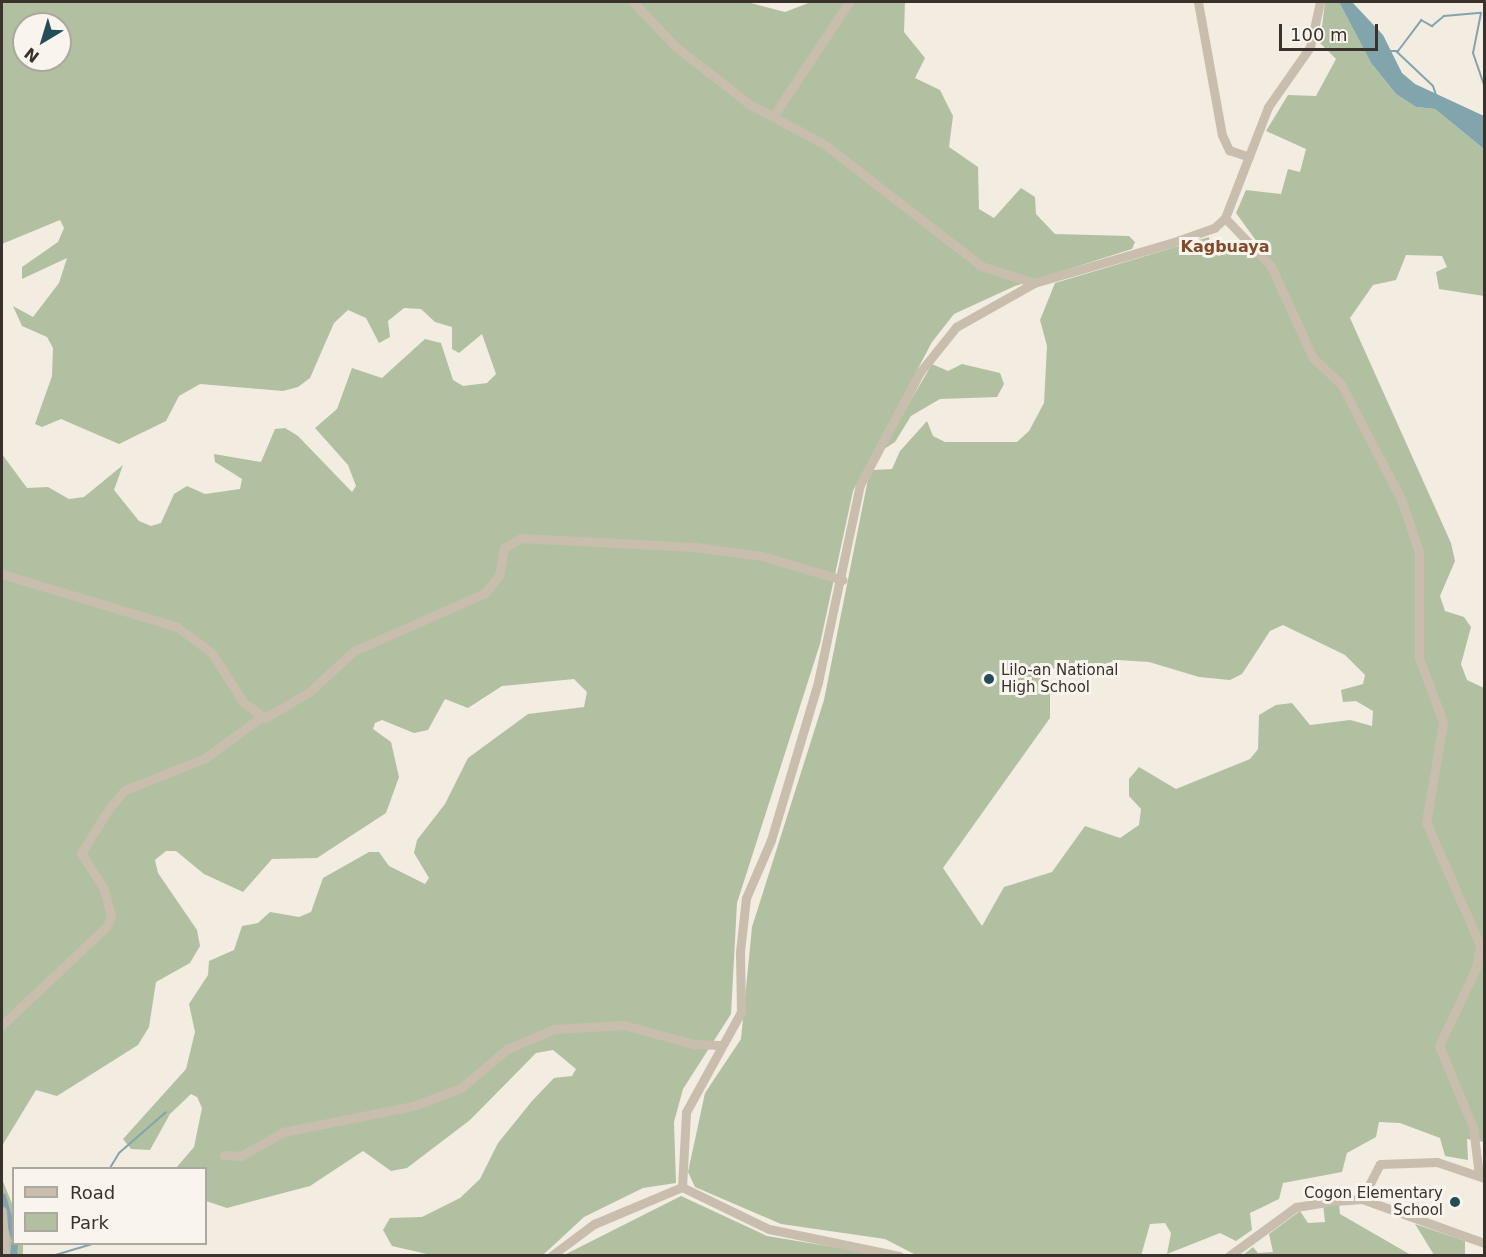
<!DOCTYPE html>
<style>
body{margin:0}
#map{position:relative;width:1486px;height:1257px;overflow:hidden;background:#f2ece1;font-family:"DejaVu Sans",sans-serif}
div>[style]{position:absolute}
[style*='--x']{left:calc(var(--x)*1px);top:calc(var(--y)*1px);width:calc(var(--w)*1px);rotate:calc(var(--a)*1deg)}
.green>*{inset:0;background:#b2c0a2}
.water>*{inset:0;background:#82a5ad}
.stream>*{height:2px;margin:-1px;padding:0 1px;transform-origin:1px;border-radius:1px;background:#82a5ad}
.canal>*{height:7px;margin:-3.5px;padding:0 3.5px;transform-origin:3.5px;border-radius:3.5px;background:#82a5ad}
.minor>*{height:9px;margin:-4.5px;padding:0 4.5px;transform-origin:4.5px;border-radius:4.5px;background:#c9beae}
.dots>*{width:16px;height:16px;translate:-50% -50%;box-sizing:border-box;border:3px solid #f9f5ee;border-radius:50%}
span{translate:-50% -50%;white-space:nowrap;text-align:center;line-height:1.15;-webkit-text-stroke:6px #f9f5ee;paint-order:stroke}
.poi-label{font-size:15px;color:#38312c}
.left{translate:0 -50%;text-align:left}
.right{translate:-100% -50%;text-align:right}
.neighbourhood-label{font-size:16px;color:#814b2b;font-weight:700}
.frame{position:absolute;inset:0;border:3px solid #38312c;pointer-events:none}
.legend{position:absolute;left:12px;top:1167px;width:195px;height:78px;box-sizing:border-box;background:#f9f5ee;border:2px solid #aca7a0;margin:0;padding:8px 10px;list-style:none;font-size:18px;color:#38312c}
.legend li{display:flex;align-items:center;gap:12px;height:30px}
.legend b{width:30px;border:2px solid #aca7a0}
.north{position:absolute;left:12px;top:12px;width:60px;height:60px;box-sizing:border-box;background:#f9f5ee;border:2px solid #aca7a0;border-radius:50%;rotate:218deg;font-size:16px;font-weight:700;line-height:24px;text-align:center;color:#38312c}
.north::after{content:'';display:block;margin:auto;width:21px;height:27px;background:#244d57;clip-path:polygon(50% 0,100% 100%,50% 72%,0 100%)}
.scale{position:absolute;left:1279px;top:24px;width:99px;height:27px;box-sizing:border-box;border:3px solid #38312c;border-top:0;padding-left:8px;font-size:18px;line-height:21px;white-space:nowrap;color:#38312c;-webkit-text-stroke:4px #f9f5ee;paint-order:stroke}
</style>
<div id="map">
<div class="green">
<div style="clip-path:polygon(evenodd,2px 2px,747px 2px,785px 12px,811px 2px,905px 2px,904px 32px,925px 58px,915px 78px,940px 90px,953px 116px,949px 147px,978px 167px,979px 209px,994px 218px,1021px 188px,1035px 197px,1036px 214px,1055px 234px,1129px 236px,1135px 242px,1132px 249px,1015px 286px,954px 314px,932px 342px,853px 491px,820px 644px,737px 903px,731px 1014px,683px 1089px,674px 1122px,676px 1183px,643px 1188px,584px 1217px,543px 1255px,431px 1255px,392px 1246px,383px 1230px,390px 1218px,422px 1217px,460px 1198px,480px 1179px,498px 1143px,532px 1101px,554px 1078px,572px 1076px,576px 1069px,553px 1050px,536px 1053px,470px 1120px,407px 1168px,391px 1171px,363px 1151px,310px 1186px,227px 1208px,206px 1201px,206px 1168px,176px 1168px,194px 1147px,202px 1108px,197px 1097px,191px 1094px,170px 1114px,150px 1150px,131px 1149px,123px 1139px,186px 1069px,195px 1032px,189px 1004px,208px 975px,209px 961px,234px 950px,242px 926px,258px 923px,270px 912px,299px 917px,311px 912px,323px 878px,369px 852px,379px 852px,389px 866px,425px 884px,429px 878px,414px 853px,417px 840px,445px 804px,468px 758px,528px 714px,584px 707px,587px 692px,574px 679px,502px 686px,468px 708px,445px 699px,428px 730px,414px 733px,382px 720px,375px 723px,373px 729px,391px 742px,399px 777px,386px 813px,317px 858px,272px 859px,243px 892px,204px 874px,176px 851px,166px 851px,155px 860px,158px 873px,197px 930px,200px 946px,190px 963px,156px 982px,149px 1027px,138px 1045px,57px 1096px,36px 1090px,2px 1146px,2px 454px,27px 488px,48px 487px,69px 499px,84px 497px,123px 465px,114px 490px,139px 521px,151px 526px,161px 523px,174px 494px,187px 486px,205px 494px,240px 489px,242px 479px,215px 462px,214px 454px,261px 462px,275px 429px,285px 428px,298px 436px,352px 492px,356px 486px,348px 465px,315px 428px,337px 409px,352px 368px,382px 378px,425px 339px,441px 343px,453px 380px,463px 386px,487px 383px,496px 374px,482px 334px,459px 353px,452px 349px,452px 327px,435px 322px,421px 309px,404px 308px,388px 321px,390px 337px,379px 343px,366px 318px,348px 310px,334px 323px,310px 378px,298px 387px,283px 391px,200px 384px,179px 396px,166px 421px,119px 444px,61px 419px,42px 427px,35px 424px,52px 376px,53px 348px,47px 337px,22px 326px,13px 306px,33px 317px,59px 283px,67px 258px,22px 279px,22px 267px,58px 242px,64px 228px,60px 220px,2px 244px,2px 2px,24px 24px,60px 24px,60px 60px,24px 60px,24px 24px)"></div>
<div style="clip-path:polygon(evenodd,1325px 2px,1339px 2px,1371px 63px,1396px 94px,1416px 107px,1435px 109px,1484px 149px,1484px 296px,1439px 289px,1436px 272px,1447px 267px,1442px 256px,1406px 255px,1396px 280px,1373px 285px,1350px 318px,1451px 543px,1455px 561px,1440px 596px,1445px 611px,1464px 617px,1471px 627px,1461px 664px,1467px 680px,1484px 688px,1484px 1142px,1467px 1139px,1468px 1160px,1445px 1156px,1440px 1138px,1400px 1123px,1379px 1122px,1376px 1137px,1347px 1153px,1342px 1172px,1283px 1183px,1279px 1199px,1250px 1213px,1252px 1230px,1236px 1241px,1220px 1233px,1167px 1254px,1171px 1233px,1165px 1223px,1150px 1224px,1141px 1256px,916px 1255px,885px 1239px,781px 1224px,695px 1187px,688px 1172px,705px 1093px,741px 1039px,752px 927px,824px 700px,868px 479px,873px 470px,892px 469px,900px 451px,927px 421px,933px 436px,945px 442px,1017px 442px,1029px 431px,1044px 403px,1047px 346px,1040px 320px,1055px 283px,1209px 237px,1210px 252px,1219px 256px,1238px 246px,1250px 257px,1260px 246px,1236px 213px,1246px 190px,1281px 194px,1288px 169px,1300px 172px,1306px 149px,1266px 131px,1288px 95px,1316px 96px,1336px 59px,1320px 43px,1325px 2px,1283px 625px,1345px 655px,1365px 675px,1363px 684px,1341px 690px,1343px 702px,1356px 701px,1373px 711px,1372px 726px,1350px 720px,1310px 725px,1292px 703px,1276px 705px,1259px 715px,1258px 749px,1250px 759px,1176px 789px,1139px 767px,1129px 779px,1129px 796px,1141px 809px,1139px 825px,1120px 838px,1085px 826px,1052px 872px,1004px 887px,982px 926px,943px 868px,1050px 718px,1050px 668px,1075px 673px,1118px 660px,1149px 662px,1199px 677px,1230px 680px,1242px 674px,1270px 631px,1283px 625px)"></div>
<div style="clip-path:polygon(932px 364px,948px 371px,962px 364px,1000px 373px,1004px 384px,997px 397px,940px 399px,911px 416px,895px 442px,881px 451px)"></div>
<div style="clip-path:polygon(2px 1179px,13px 1206px,14px 1244px,23px 1244px,23px 1255px,2px 1255px)"></div>
<div style="clip-path:polygon(681px 1196px,767px 1236px,888px 1256px,562px 1256px)"></div>
<div style="clip-path:polygon(1339px 1203px,1340px 1214px,1411px 1255px,1242px 1256px,1253px 1247px,1258px 1253px,1273px 1252px,1269px 1234px,1300px 1211px,1308px 1223px,1325px 1222px,1323px 1204px)"></div>
<div style="clip-path:polygon(1415px 1224px,1465px 1241px,1465px 1255px,1434px 1255px)"></div>
</div>
<div class="water">
<div style="clip-path:polygon(1339px 2px,1352px 2px,1383px 35px,1402px 73px,1415px 84px,1484px 116px,1484px 149px,1435px 109px,1416px 107px,1396px 94px,1371px 63px)"></div>
</div>
<div class="stream">
<div style="--x:1390;--y:51;--w:8;--a:0"></div>
<div style="--x:1398;--y:51;--w:39;--a:-53"></div>
<div style="--x:1421;--y:20;--w:13;--a:29"></div>
<div style="--x:1432;--y:26;--w:16;--a:-40"></div>
<div style="--x:1444;--y:16;--w:37;--a:-5"></div>
<div style="--x:1481;--y:13;--w:41;--a:101.3"></div>
<div style="--x:1473;--y:53;--w:34;--a:71"></div>
<div style="--x:1396;--y:51;--w:51;--a:43.4"></div>
<div style="--x:1433;--y:86;--w:13;--a:72"></div>
<div style="--x:110;--y:1168;--w:17;--a:-59"></div>
<div style="--x:119;--y:1153;--w:62;--a:-41.1"></div>
<div style="--x:52;--y:1256;--w:42;--a:-16.7"></div>
</div>
<div class="canal">
<div style="--x:2;--y:1196;--w:43;--a:73.7"></div>
<div style="--x:13;--y:1256;--w:12;--a:-85"></div>
</div>
<div class="minor">
<div style="--x:633;--y:2;--w:61;--a:46.3"></div>
<div style="--x:675;--y:46;--w:94;--a:38.1"></div>
<div style="--x:749;--y:104;--w:85;--a:28.1"></div>
<div style="--x:824;--y:144;--w:199;--a:37.8"></div>
<div style="--x:981;--y:266;--w:56;--a:17.8"></div>
<div style="--x:1198;--y:2;--w:135;--a:79.8"></div>
<div style="--x:1222;--y:135;--w:17;--a:65"></div>
<div style="--x:1229;--y:150;--w:21;--a:19"></div>
<div style="--x:774;--y:115;--w:136;--a:-56.4"></div>
<div style="--x:1225;--y:218;--w:66;--a:46.2"></div>
<div style="--x:1271;--y:266;--w:101;--a:65.5"></div>
<div style="--x:1313;--y:358;--w:38;--a:43"></div>
<div style="--x:1341;--y:384;--w:132;--a:62.5"></div>
<div style="--x:1402;--y:501;--w:54;--a:71.6"></div>
<div style="--x:1419;--y:552;--w:106;--a:90"></div>
<div style="--x:1419;--y:658;--w:68;--a:69.4"></div>
<div style="--x:1443;--y:722;--w:101;--a:99.6"></div>
<div style="--x:1426;--y:822;--w:134;--a:66.3"></div>
<div style="--x:1480;--y:945;--w:23;--a:100"></div>
<div style="--x:1476;--y:968;--w:86;--a:115.4"></div>
<div style="--x:1439;--y:1046;--w:88;--a:67.2"></div>
<div style="--x:1473;--y:1127;--w:48;--a:82.9"></div>
<div style="--x:2;--y:574;--w:183;--a:16.8"></div>
<div style="--x:177;--y:627;--w:44;--a:36.6"></div>
<div style="--x:212;--y:653;--w:58;--a:57.7"></div>
<div style="--x:243;--y:702;--w:27;--a:36"></div>
<div style="--x:265;--y:718;--w:51;--a:-30.6"></div>
<div style="--x:309;--y:692;--w:61;--a:-42.3"></div>
<div style="--x:354;--y:651;--w:143;--a:-23.9"></div>
<div style="--x:485;--y:593;--w:22;--a:-51"></div>
<div style="--x:499;--y:576;--w:28;--a:-80"></div>
<div style="--x:504;--y:548;--w:20;--a:-30"></div>
<div style="--x:521;--y:538;--w:174;--a:3"></div>
<div style="--x:695;--y:547;--w:68;--a:7.7"></div>
<div style="--x:762;--y:556;--w:84;--a:16.5"></div>
<div style="--x:2;--y:1025;--w:144;--a:-43.3"></div>
<div style="--x:107;--y:926;--w:10;--a:-66"></div>
<div style="--x:111;--y:917;--w:29;--a:-104"></div>
<div style="--x:104;--y:889;--w:43;--a:-122.6"></div>
<div style="--x:81;--y:853;--w:54;--a:-57.8"></div>
<div style="--x:110;--y:807;--w:23;--a:-49"></div>
<div style="--x:125;--y:790;--w:86;--a:-21.8"></div>
<div style="--x:205;--y:758;--w:68;--a:-36"></div>
<div style="--x:224;--y:1155;--w:17;--a:3"></div>
<div style="--x:241;--y:1156;--w:48;--a:-29.7"></div>
<div style="--x:283;--y:1132;--w:133;--a:-11.3"></div>
<div style="--x:413;--y:1106;--w:51;--a:-20.6"></div>
<div style="--x:461;--y:1088;--w:60;--a:-40.3"></div>
<div style="--x:507;--y:1049;--w:51;--a:-23.1"></div>
<div style="--x:554;--y:1029;--w:70;--a:-3.3"></div>
<div style="--x:624;--y:1025;--w:72;--a:15.4"></div>
<div style="--x:693;--y:1044;--w:26;--a:2"></div>
<div style="--x:682;--y:1187;--w:97;--a:25.8"></div>
<div style="--x:769;--y:1229;--w:133;--a:11.7"></div>
<div style="--x:1362;--y:1199;--w:39;--a:-63"></div>
<div style="--x:1380;--y:1164;--w:57;--a:-2"></div>
<div style="--x:1437;--y:1162;--w:50;--a:18.8"></div>
<div style="--x:2;--y:1211;--w:45;--a:86.2"></div>
<div style="--x:551;--y:1256;--w:54;--a:-36.7"></div>
<div style="--x:594;--y:1224;--w:95;--a:-22.8"></div>
<div style="--x:682;--y:1187;--w:75;--a:-86.9"></div>
<div style="--x:686;--y:1112;--w:114;--a:-61.2"></div>
<div style="--x:741;--y:1012;--w:60;--a:-91"></div>
<div style="--x:740;--y:952;--w:54;--a:-83.7"></div>
<div style="--x:746;--y:898;--w:63;--a:-66.7"></div>
<div style="--x:771;--y:840;--w:165;--a:-73.4"></div>
<div style="--x:818;--y:682;--w:201;--a:-78"></div>
<div style="--x:860;--y:485;--w:128;--a:-62"></div>
<div style="--x:920;--y:372;--w:58;--a:-51.3"></div>
<div style="--x:956;--y:327;--w:90;--a:-29.4"></div>
<div style="--x:1034;--y:283;--w:143;--a:-16.3"></div>
<div style="--x:1171;--y:243;--w:46;--a:-19.2"></div>
<div style="--x:1214;--y:228;--w:15;--a:-42"></div>
<div style="--x:1225;--y:218;--w:119;--a:-68.8"></div>
<div style="--x:1268;--y:107;--w:73;--a:-55"></div>
<div style="--x:1310;--y:47;--w:46;--a:-77.5"></div>
<div style="--x:1229;--y:1256;--w:83;--a:-36.2"></div>
<div style="--x:1296;--y:1207;--w:39;--a:-9"></div>
<div style="--x:1335;--y:1201;--w:27;--a:-4"></div>
<div style="--x:1362;--y:1199;--w:130;--a:19.8"></div>
</div>
<div class="dots">
<div style="left:989px;top:679px;background:#244d57"></div>
<div style="left:1455px;top:1202px;background:#244d57"></div>
</div>
<div class="poi-label">
<span class="left" style="left:1001px;top:679px">Lilo-an National<br>High School</span>
<span class="right" style="left:1443px;top:1202px">Cogon Elementary<br>School</span>
</div>
<div class="neighbourhood-label">
<span style="left:1225px;top:247px">Kagbuaya</span>
</div>
<div class="frame"></div>
<ul class="legend">
<li><b style="height:8px;background:#c9beae"></b>Road</li>
<li><b style="height:16px;background:#b2c0a2"></b>Park</li>
</ul>
<div class="north">N</div>
<div class="scale">100 m</div>
</div>
